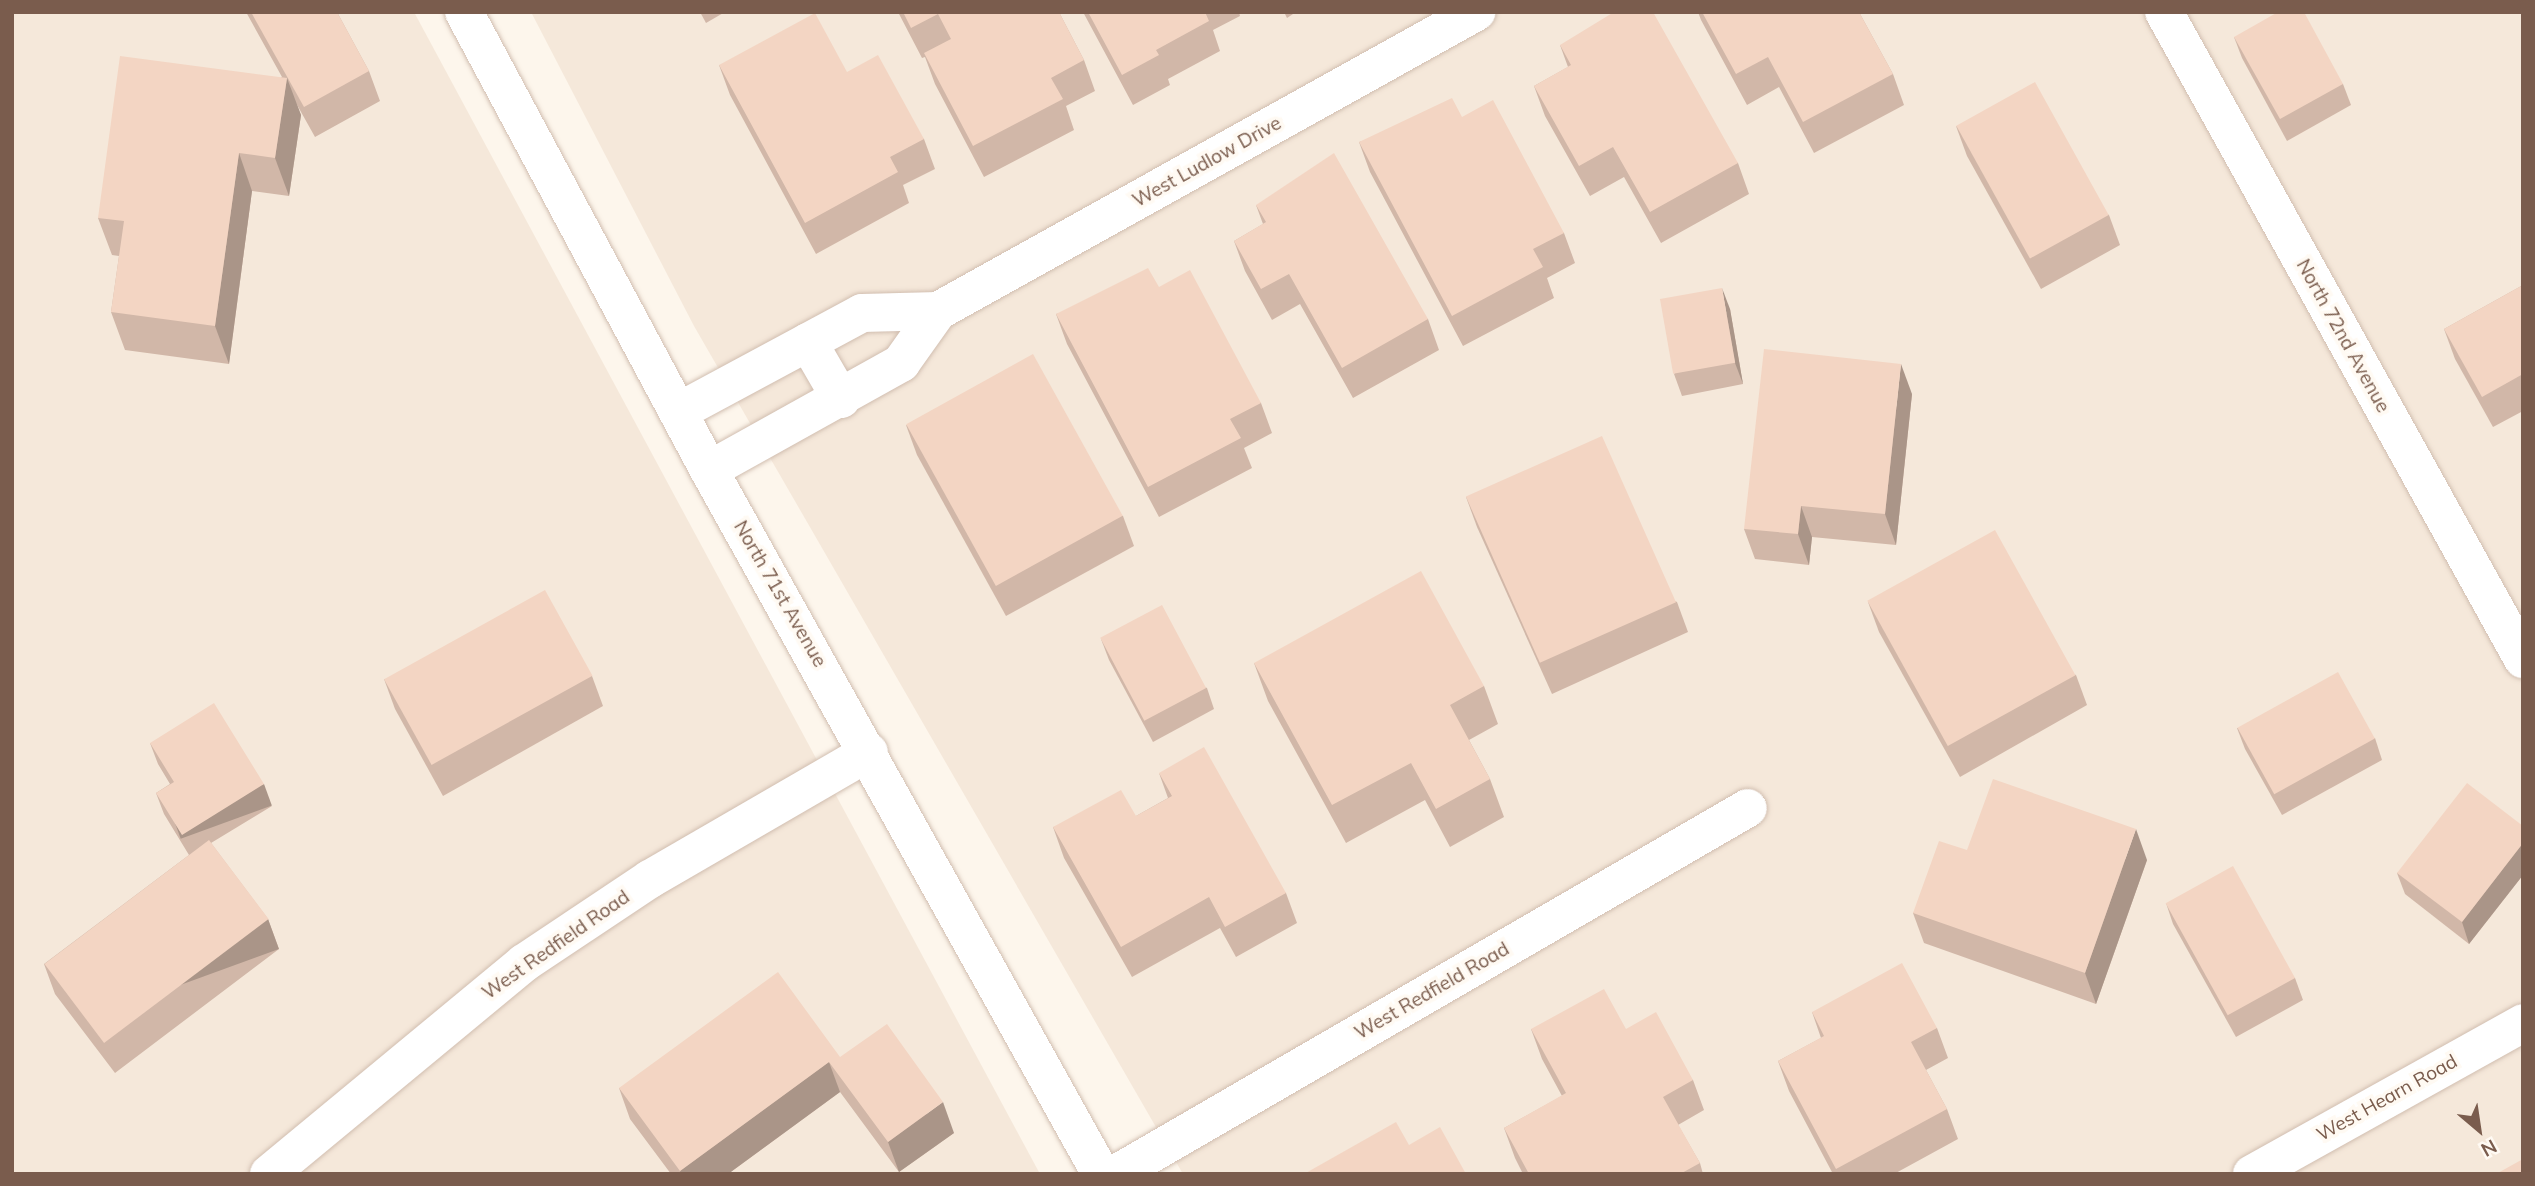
<!DOCTYPE html>
<style>
body{margin:0}
#map{position:relative;width:2535px;height:1186px;overflow:hidden;background:#fdf6ec;font-family:Mulish,sans-serif}
div>[style]{position:absolute}
[style*='--x']{left:calc(var(--x)*1px);top:calc(var(--y)*1px);width:calc(var(--w)*1px);rotate:calc(var(--a)*1deg)}
.residential>*{inset:0;background:#f5e8da}
.roads{filter:drop-shadow(0 0 2px #d1beb0) drop-shadow(0 0 2px #d1beb0)}
.minor>*{height:38px;margin:-19px;padding:0 19px;transform-origin:19px;border-radius:19px;background:#fff}
.wall>*{inset:0;background:#d1b7a8}
.shaded-wall>*{inset:0;background:#aa9588;transform-origin:0 0}
.building>*{inset:0;background:#f3d5c3;transform-origin:0 0}
span{translate:-50% -50%;white-space:nowrap;text-align:center;line-height:1.15;-webkit-text-stroke:7px #fffaf3;paint-order:stroke}
.street-label{font-size:19px;color:#7a5c4d}
.frame{position:absolute;inset:0;border:14px solid #7a5c4d;pointer-events:none}
.north{position:absolute;left:2444px;top:1095px;width:70px;height:70px;-webkit-text-stroke:5px #fffaf3;paint-order:stroke;rotate:151deg;font-size:19px;font-weight:700;line-height:28px;text-align:center;color:#7a5c4d}
.north::after{content:'';display:block;margin:auto;width:24px;height:32px;background:#7a5c4d;clip-path:polygon(50% 0,100% 100%,50% 72%,0 100%)}
</style>
<div id="map">
<div class="residential">
<div style="clip-path:polygon(12px 12px,414px 12px,1040px 1174px,12px 1174px)"></div>
<div style="clip-path:polygon(531px 12px,2523px 12px,2523px 1174px,1183px 1174px,694px 326px)"></div>
</div>
<div class="roads">
<div class="minor">
<div style="--x:464;--y:12;--w:519;--a:61.86"></div>
<div style="--x:709;--y:470;--w:806;--a:60.89"></div>
<div style="--x:2164;--y:12;--w:740;--a:60.98"></div>
<div style="--x:808;--y:342;--w:66;--a:59.9"></div>
<div style="--x:678;--y:412;--w:209;--a:-28.3"></div>
<div style="--x:862;--y:313;--w:76;--a:-1.5"></div>
<div style="--x:709;--y:470;--w:220;--a:-29.1"></div>
<div style="--x:901;--y:363;--w:64;--a:-54.6"></div>
<div style="--x:938;--y:311;--w:616;--a:-29.06"></div>
<div style="--x:269;--y:1174;--w:331;--a:-39.6"></div>
<div style="--x:524;--y:963;--w:151;--a:-33.7"></div>
<div style="--x:650;--y:879;--w:253;--a:-30.1"></div>
<div style="--x:1116;--y:1174;--w:730;--a:-30.08"></div>
<div style="--x:2252;--y:1174;--w:310;--a:-29.1"></div>
</div>
</div>
<div class="wall">
<div style="clip-path:polygon(246px 12px,337px 12px,369px 71px,380px 101px,315px 137px,296px 103px,301px 115px,289px 196px,252px 191px,229px 364px,125px 350px,111px 312px,119px 256px,112px 255px,98px 218px,282px 77px)"></div>
<div style="clip-path:polygon(700px 12px,725px 12px,706px 23px)"></div>
<div style="clip-path:polygon(898px 12px,1059px 12px,1084px 60px,1095px 91px,1066px 106px,1074px 130px,984px 177px,935px 84px,925px 57px,922px 58px)"></div>
<div style="clip-path:polygon(1083px 12px,1239px 12px,1240px 16px,1213px 30px,1220px 51px,1168px 79px,1170px 85px,1133px 105px)"></div>
<div style="clip-path:polygon(1284px 12px,1296px 12px,1287px 18px)"></div>
<div style="clip-path:polygon(1698px 12px,1859px 12px,1893px 74px,1904px 105px,1814px 153px,1779px 87px,1747px 105px,1701px 20px)"></div>
<div style="clip-path:polygon(2234px 37px,2343px 84px,2351px 105px,2287px 141px,2242px 58px)"></div>
<div style="clip-path:polygon(1560px 45px,1738px 163px,1749px 194px,1661px 243px,1624px 177px,1590px 196px,1545px 116px,1534px 86px,1568px 67px)"></div>
<div style="clip-path:polygon(719px 65px,847px 72px,924px 139px,935px 169px,903px 185px,909px 203px,816px 254px,730px 95px)"></div>
<div style="clip-path:polygon(1462px 117px,1564px 233px,1575px 263px,1547px 278px,1554px 298px,1463px 346px,1370px 172px,1359px 142px)"></div>
<div style="clip-path:polygon(1956px 126px,2109px 215px,2120px 245px,2041px 289px,1967px 156px)"></div>
<div style="clip-path:polygon(1256px 205px,1428px 319px,1439px 350px,1353px 398px,1300px 304px,1272px 320px,1245px 271px,1234px 241px,1263px 224px)"></div>
<div style="clip-path:polygon(2523px 285px,2523px 411px,2493px 427px,2455px 359px,2444px 329px)"></div>
<div style="clip-path:polygon(1159px 287px,1261px 403px,1272px 433px,1244px 448px,1252px 468px,1159px 517px,1067px 344px,1056px 314px)"></div>
<div style="clip-path:polygon(1730px 309px,1743px 384px,1682px 396px,1674px 374px)"></div>
<div style="clip-path:polygon(1912px 394px,1896px 545px,1812px 537px,1809px 565px,1755px 559px,1744px 529px)"></div>
<div style="clip-path:polygon(906px 425px,1123px 516px,1134px 546px,1006px 616px,917px 455px)"></div>
<div style="clip-path:polygon(1466px 497px,1677px 602px,1688px 632px,1552px 694px,1477px 527px)"></div>
<div style="clip-path:polygon(1868px 602px,2076px 675px,2087px 705px,1960px 777px,1879px 632px)"></div>
<div style="clip-path:polygon(1101px 639px,1207px 688px,1214px 709px,1153px 742px,1109px 660px)"></div>
<div style="clip-path:polygon(1254px 663px,1484px 686px,1498px 724px,1469px 740px,1490px 779px,1504px 817px,1450px 847px,1425px 800px,1346px 843px,1268px 701px)"></div>
<div style="clip-path:polygon(592px 676px,603px 706px,443px 796px,395px 709px,384px 679px)"></div>
<div style="clip-path:polygon(2237px 728px,2375px 738px,2382px 760px,2282px 815px,2245px 749px)"></div>
<div style="clip-path:polygon(150px 743px,272px 806px,211px 843px,268px 919px,279px 949px,115px 1073px,55px 994px,44px 964px,189px 855px,164px 814px,156px 793px,170px 784px,158px 764px)"></div>
<div style="clip-path:polygon(1159px 773px,1286px 893px,1297px 923px,1236px 957px,1220px 928px,1132px 977px,1064px 858px,1053px 827px,1136px 816px,1168px 798px)"></div>
<div style="clip-path:polygon(2523px 826px,2523px 875px,2469px 944px,2405px 894px,2397px 873px)"></div>
<div style="clip-path:polygon(1967px 850px,2147px 860px,2096px 1004px,1924px 943px,1913px 913px)"></div>
<div style="clip-path:polygon(2166px 903px,2295px 978px,2303px 1000px,2236px 1037px,2173px 924px)"></div>
<div style="clip-path:polygon(1812px 1012px,1937px 1028px,1948px 1058px,1926px 1070px,1947px 1109px,1958px 1139px,1894px 1174px,1833px 1174px,1789px 1091px,1778px 1061px,1821px 1038px)"></div>
<div style="clip-path:polygon(1531px 1029px,1626px 1029px,1693px 1080px,1704px 1110px,1678px 1125px,1700px 1163px,1703px 1174px,1523px 1174px,1515px 1158px,1504px 1128px,1562px 1096px,1542px 1059px)"></div>
<div style="clip-path:polygon(840px 1057px,954px 1133px,899px 1172px,840px 1092px,728px 1174px,671px 1174px,630px 1119px,619px 1088px)"></div>
</div>
<div class="shaded-wall">
<div style="clip-path:polygon(287px 78px,301px 115px,289px 196px,275px 158px)"></div>
<div style="clip-path:polygon(239px 153px,252px 191px,229px 364px,215px 326px)"></div>
<div style="clip-path:polygon(1722px 288px,1730px 309px,1743px 384px,1735px 363px)"></div>
<div style="clip-path:polygon(1901px 364px,1912px 394px,1896px 545px,1885px 514px)"></div>
<div style="clip-path:polygon(1801px 506px,1812px 537px,1809px 565px,1798px 534px)"></div>
<div style="left:264px;top:784px;width:23px;height:97px;rotate:70deg"></div>
<div style="clip-path:polygon(2136px 829px,2147px 860px,2096px 1004px,2085px 973px)"></div>
<div style="clip-path:polygon(2523px 843px,2523px 875px,2469px 944px,2462px 922px)"></div>
<div style="left:268px;top:919px;width:32px;height:205px;rotate:70deg"></div>
<div style="clip-path:polygon(829px 1062px,840px 1092px,728px 1174px,681px 1174px,680px 1171px)"></div>
<div style="clip-path:polygon(943px 1102px,954px 1133px,899px 1172px,888px 1142px)"></div>
</div>
<div class="building">
<div style="clip-path:polygon(251px 12px,337px 12px,369px 71px,304px 107px)"></div>
<div style="clip-path:polygon(903px 12px,1059px 12px,1084px 60px,1051px 78px,1063px 99px,973px 146px,924px 53px,951px 39px,938px 14px,911px 28px)"></div>
<div style="clip-path:polygon(1088px 12px,1205px 12px,1209px 21px,1156px 50px,1159px 55px,1122px 75px)"></div>
<div style="clip-path:polygon(1614px 12px,1653px 12px,1738px 163px,1650px 212px,1613px 147px,1579px 166px,1534px 86px,1571px 65px,1560px 45px)"></div>
<div style="clip-path:polygon(1702px 12px,1859px 12px,1893px 74px,1803px 122px,1768px 57px,1736px 74px)"></div>
<div style="clip-path:polygon(2278px 12px,2304px 12px,2343px 84px,2280px 119px,2234px 37px)"></div>
<div style="clip-path:polygon(815px 13px,847px 72px,878px 55px,924px 139px,890px 157px,898px 172px,805px 223px,719px 65px)"></div>
<div style="clip-path:polygon(120px 56px,287px 78px,275px 158px,239px 153px,215px 326px,111px 312px,124px 221px,98px 218px)"></div>
<div style="left:2035px;top:82px;width:152px;height:90px;rotate:61deg"></div>
<div style="clip-path:polygon(1452px 98px,1462px 117px,1493px 100px,1564px 233px,1533px 249px,1543px 267px,1452px 316px,1359px 142px)"></div>
<div style="clip-path:polygon(1334px 153px,1428px 319px,1342px 368px,1289px 274px,1261px 289px,1234px 241px,1266px 222px,1256px 205px)"></div>
<div style="clip-path:polygon(1148px 268px,1159px 287px,1190px 270px,1261px 403px,1230px 419px,1241px 438px,1148px 487px,1056px 314px)"></div>
<div style="clip-path:polygon(2523px 285px,2523px 374px,2482px 397px,2444px 329px)"></div>
<div style="left:1722px;top:288px;width:76px;height:63px;rotate:80deg"></div>
<div style="clip-path:polygon(1764px 349px,1901px 364px,1885px 514px,1801px 506px,1798px 534px,1744px 529px)"></div>
<div style="left:1033px;top:354px;width:185px;height:145px;rotate:61deg"></div>
<div style="left:1602px;top:436px;width:182px;height:149px;rotate:66deg"></div>
<div style="left:1995px;top:530px;width:166px;height:146px;rotate:61deg"></div>
<div style="clip-path:polygon(1421px 571px,1484px 686px,1450px 705px,1490px 779px,1436px 809px,1411px 763px,1332px 805px,1254px 663px)"></div>
<div style="left:545px;top:590px;width:98px;height:184px;rotate:61deg"></div>
<div style="left:1162px;top:605px;width:94px;height:70px;rotate:62deg"></div>
<div style="left:2338px;top:672px;width:76px;height:115px;rotate:61deg"></div>
<div style="clip-path:polygon(214px 703px,264px 784px,182px 835px,156px 793px,174px 782px,150px 743px)"></div>
<div style="clip-path:polygon(1204px 747px,1286px 893px,1225px 927px,1209px 897px,1121px 947px,1053px 827px,1121px 790px,1136px 816px,1172px 796px,1159px 773px)"></div>
<div style="clip-path:polygon(1993px 779px,2136px 829px,2085px 973px,1913px 913px,1939px 841px,1967px 850px)"></div>
<div style="clip-path:polygon(2467px 783px,2523px 826px,2523px 843px,2462px 922px,2397px 873px)"></div>
<div style="left:209px;top:840px;width:99px;height:206px;rotate:53deg"></div>
<div style="left:2233px;top:866px;width:128px;height:77px;rotate:61deg"></div>
<div style="clip-path:polygon(1902px 963px,1937px 1028px,1911px 1042px,1947px 1109px,1836px 1169px,1778px 1061px,1824px 1036px,1812px 1012px)"></div>
<div style="clip-path:polygon(778px 972px,840px 1057px,887px 1024px,943px 1102px,888px 1142px,829px 1062px,680px 1171px,619px 1088px)"></div>
<div style="clip-path:polygon(1604px 989px,1626px 1029px,1656px 1012px,1693px 1080px,1663px 1097px,1700px 1163px,1680px 1174px,1529px 1174px,1504px 1128px,1566px 1093px,1531px 1029px)"></div>
<div style="clip-path:polygon(1396px 1122px,1409px 1145px,1440px 1127px,1466px 1174px,1304px 1174px)"></div>
<div style="clip-path:polygon(2523px 1159px,2523px 1174px,2496px 1174px)"></div>
</div>
<div class="street-label">
<span style="left:1207px;top:162px;rotate:-29deg">West Ludlow Drive</span>
<span style="left:2343px;top:336px;rotate:61deg">North 72nd Avenue</span>
<span style="left:780px;top:594px;rotate:60deg">North 71st Avenue</span>
<span style="left:556px;top:945px;rotate:-35deg">West Redfield Road</span>
<span style="left:1432px;top:991px;rotate:-30deg">West Redfield Road</span>
<span style="left:2387px;top:1098px;rotate:-29deg">West Hearn Road</span>
</div>
<div class="frame"></div>
<div class="north">N</div>
</div>
